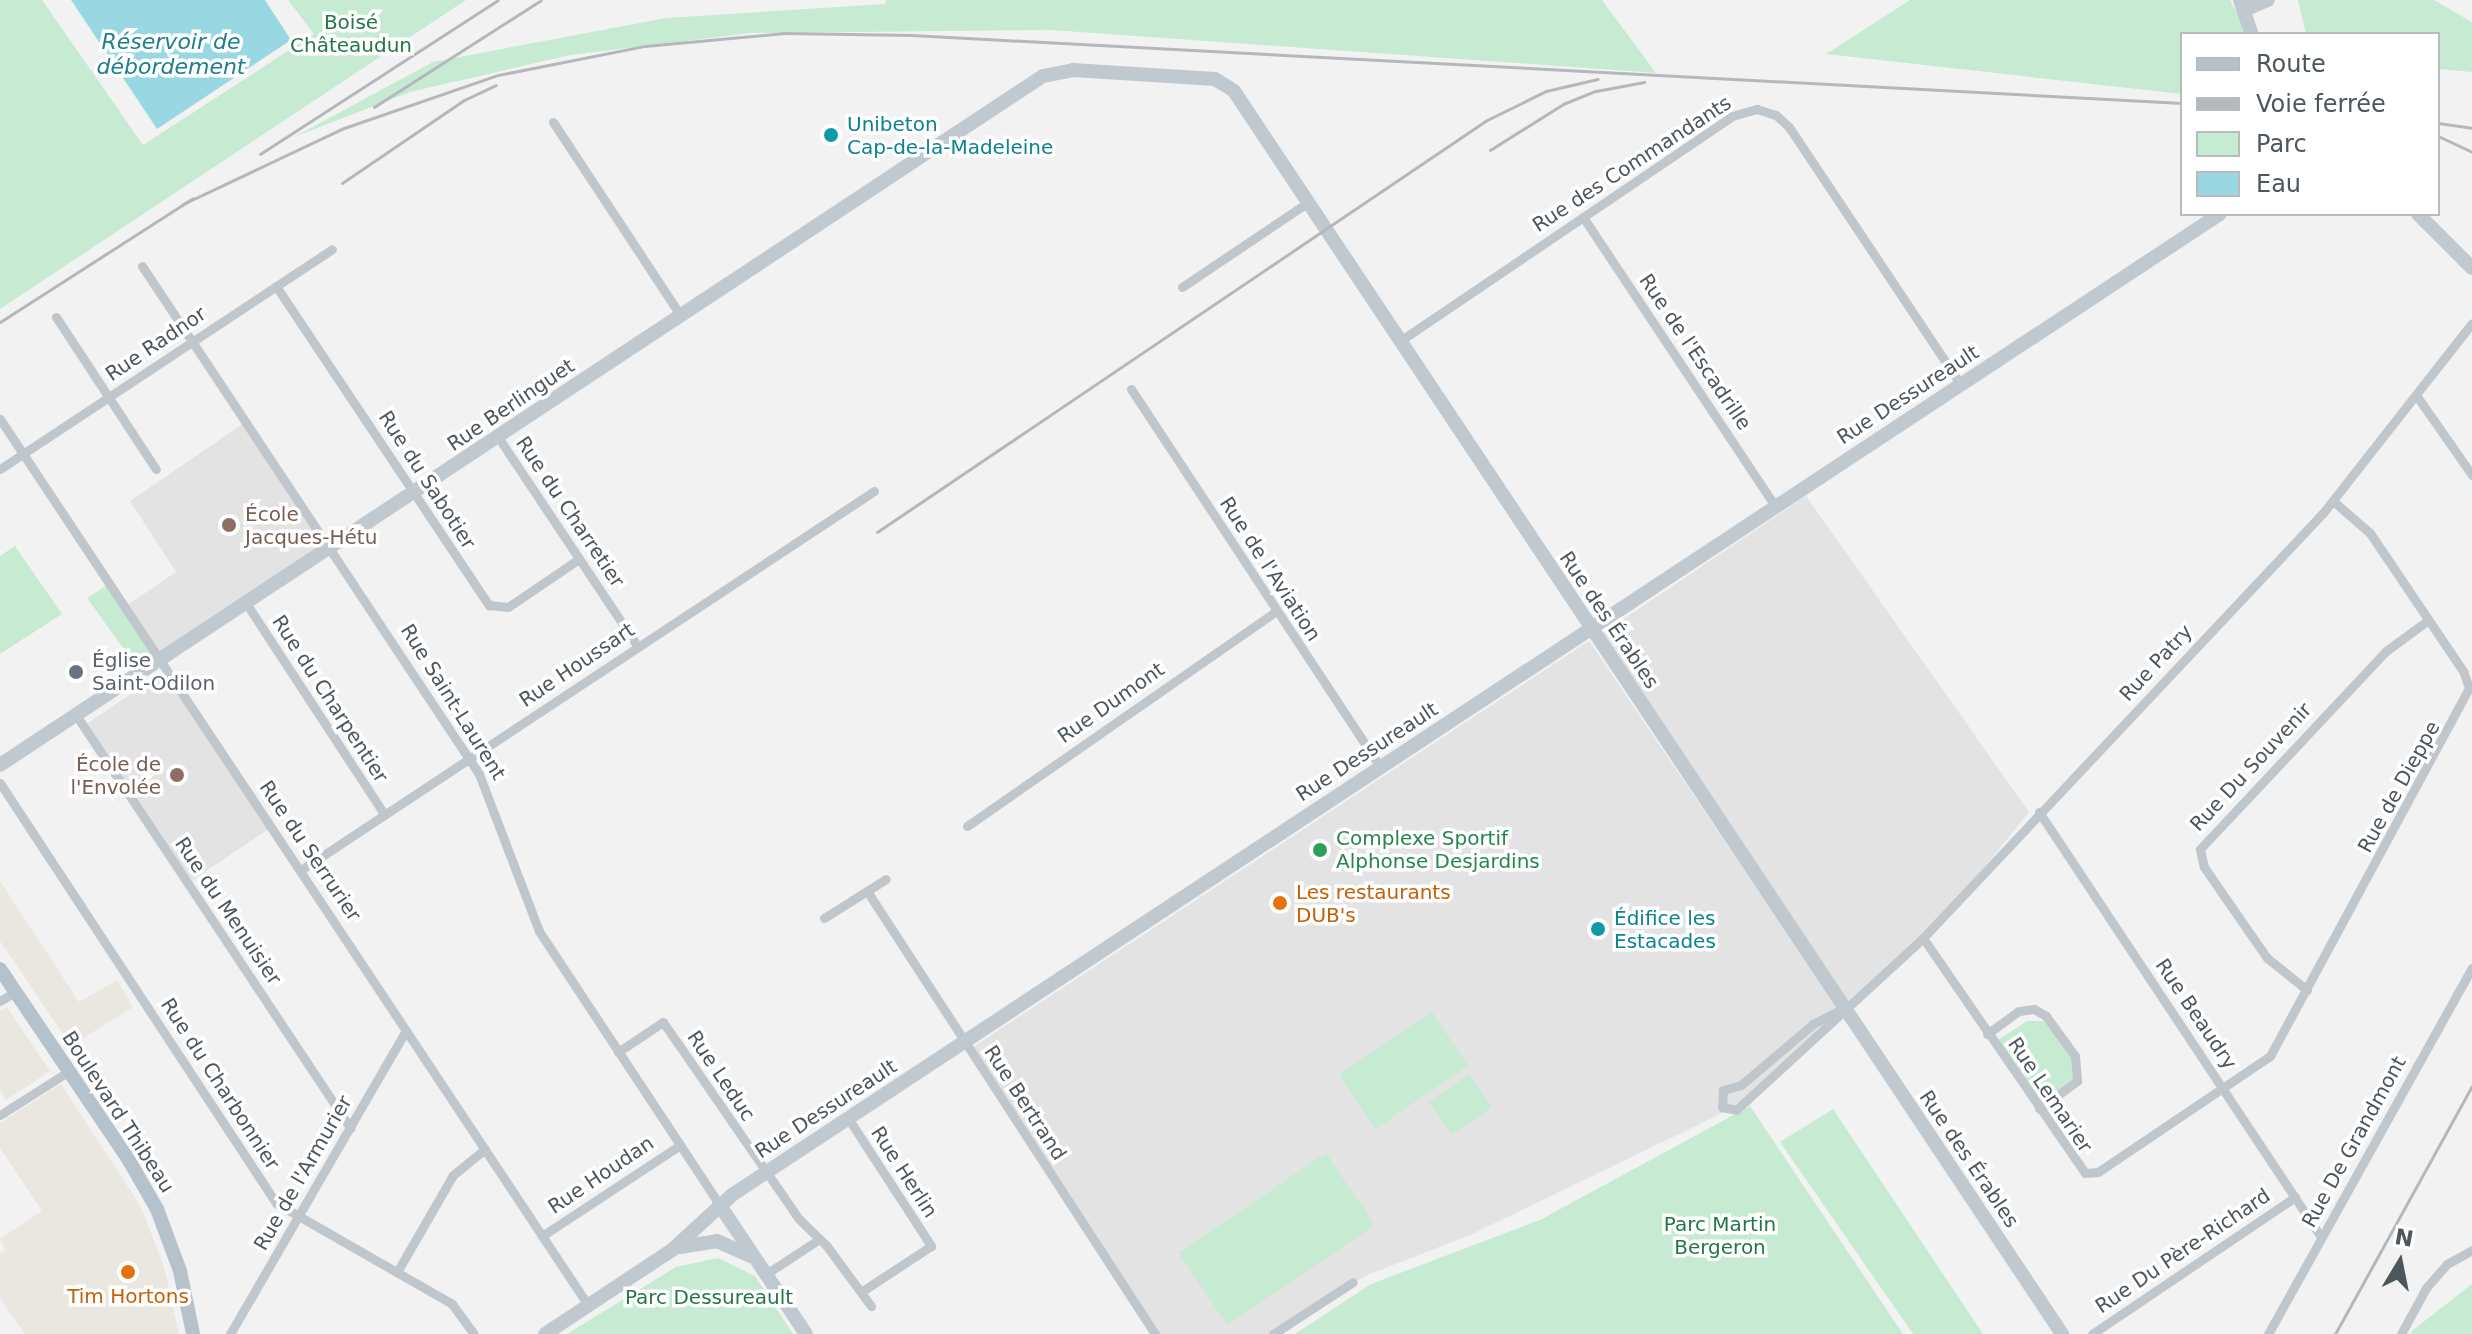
<!DOCTYPE html>
<meta charset="utf-8">
<style>
body{margin:0}
#map{position:relative;width:2472px;height:1334px;overflow:hidden;background:#f3f2f2;font-family:"DejaVu Sans",sans-serif}
div>[style]{position:absolute}
[style*='--x']{left:calc(var(--x)*1px);top:calc(var(--y)*1px);width:calc(var(--w)*1px);rotate:calc(var(--a)*1deg)}
.commercial>*{inset:0;background:#eae6e0}
.education>*{inset:0;background:#e4e3e3;transform-origin:0 0}
.green>*{inset:0;background:#c6ebd2;transform-origin:0 0}
.water>*{inset:0;background:#99d8e2}
.street>*{height:9px;margin:-4.5px;padding:0 4.5px;transform-origin:4.5px;border-radius:4.5px;background:#bfc6cc}
.secondary>*{height:14px;margin:-7px;padding:0 7px;transform-origin:7px;border-radius:7px;background:#c0c9d0}
.primary>*{height:14px;margin:-7px;padding:0 7px;transform-origin:7px;border-radius:7px;background:#b5c2cc}
.rail>*{height:3px;margin:-1.5px;padding:0 1.5px;transform-origin:1.5px;border-radius:1.5px;background:#b4b7bb}
.dots>*{width:22px;height:22px;translate:-50% -50%;box-sizing:border-box;border:4px solid #fff;border-radius:50%}
span{translate:-50% -50%;white-space:nowrap;text-align:center;line-height:1.15;-webkit-text-stroke:7px #fff;paint-order:stroke}
.park-label{font-size:20px;color:#247647}
.culture-label{font-size:20px;color:#0d838f}
.left{translate:0 -50%;text-align:left}
.street-label{font-size:20px;color:#4c565d}
.education-label{font-size:20px;color:#785e54}
.right{translate:-100% -50%;text-align:right}
.worship-label{font-size:20px;color:#5b616d}
.leisure-label{font-size:20px;color:#27864d}
.food-label{font-size:20px;color:#c56008}
.water-label{font-size:22px;color:#1e7f8e;font-style:italic}
.legend{position:absolute;left:2180px;top:32px;width:260px;height:184px;box-sizing:border-box;background:#fff;border:2px solid #b7bbbe;margin:0;padding:10px 14px;list-style:none;font-size:24px;color:#4c565d}
.legend li{display:flex;align-items:center;gap:16px;height:40px}
.legend b{width:40px;border:2px solid #b7bbbe}
.north{position:absolute;left:2360px;top:1222px;width:80px;height:80px;-webkit-text-stroke:6px #fff;paint-order:stroke;rotate:10deg;font-size:22px;font-weight:700;line-height:32px;text-align:center;color:#4c565d}
.north::after{content:'';display:block;margin:auto;width:28px;height:36px;background:#4c565d;clip-path:polygon(50% 0,100% 100%,50% 72%,0 100%)}
</style>
<div id="map">
<div class="commercial">
<div style="clip-path:polygon(0 881px,79px 1002px,117px 980px,133px 1007px,71px 1046px,0 941px)"></div>
<div style="clip-path:polygon(7px 1007px,50px 1071px,6px 1100px,0 1090px,0 1011px)"></div>
<div style="clip-path:polygon(61px 1084px,141px 1207px,164px 1267px,179px 1334px,25px 1334px,0 1298px,0 1254px,5px 1250px,0 1239px,42px 1211px,0 1148px,0 1123px)"></div>
</div>
<div class="education">
<div style="clip-path:polygon(244px 423px,329px 549px,166px 664px,129px 604px,176px 572px,130px 501px)"></div>
<div style="clip-path:polygon(1806px 496px,2029px 812px,1928px 937px,1845px 1010px,1594px 639px)"></div>
<div style="clip-path:polygon(1589px 641px,1842px 1014px,1731px 1109px,1470px 1235px,1365px 1276px,1277px 1334px,1159px 1334px,970px 1049px)"></div>
<div style="left:165px;top:671px;width:189px;height:96px;rotate:56deg"></div>
</div>
<div class="green">
<div style="clip-path:polygon(0 0,42px 0,143px 145px,314px 34px,288px 0,466px 0,0 309px)"></div>
<div style="clip-path:polygon(886px 0,1602px 0,1656px 73px,1051px 30px,751px 33px,570px 55px,410px 92px,294px 137px,433px 62px,666px 18px,885px 4px)"></div>
<div style="clip-path:polygon(1910px 0,2230px 0,2248px 34px,2182px 34px,2182px 94px,1826px 54px)"></div>
<div style="clip-path:polygon(2298px 0,2434px 0,2472px 22px,2472px 72px,2438px 69px,2438px 34px,2306px 34px)"></div>
<div style="clip-path:polygon(15px 546px,62px 614px,0 654px,0 556px)"></div>
<div style="clip-path:polygon(109px 584px,162px 666px,144px 677px,87px 598px)"></div>
<div style="left:1432px;top:1012px;width:65px;height:112px;rotate:56deg"></div>
<div style="clip-path:polygon(2027px 1021px,2044px 1021px,2057px 1033px,2078px 1069px,2078px 1084px,2039px 1109px,1995px 1042px)"></div>
<div style="left:1469px;top:1074px;width:40px;height:49px;rotate:55deg"></div>
<div style="clip-path:polygon(1750px 1106px,1903px 1334px,1295px 1334px,1371px 1284px,1540px 1220px)"></div>
<div style="clip-path:polygon(1833px 1109px,1983px 1334px,1913px 1334px,1780px 1142px)"></div>
<div style="left:1326px;top:1153px;width:87px;height:178px;rotate:56deg"></div>
<div style="clip-path:polygon(718px 1258px,755px 1276px,793px 1334px,567px 1334px,676px 1267px)"></div>
<div style="clip-path:polygon(2472px 1284px,2472px 1334px,2411px 1334px,2413px 1330px)"></div>
</div>
<div class="water">
<div style="clip-path:polygon(71px 0,265px 0,291px 40px,157px 129px)"></div>
</div>
<div class="street">
<div style="--x:553;--y:122;--w:232;--a:56.6"></div>
<div style="--x:1583;--y:217;--w:348;--a:56.4"></div>
<div style="--x:142;--y:266;--w:610;--a:56.44"></div>
<div style="--x:479;--y:774;--w:168;--a:69.1"></div>
<div style="--x:539;--y:931;--w:327;--a:56.6"></div>
<div style="--x:276;--y:286;--w:384;--a:56.3"></div>
<div style="--x:489;--y:605;--w:19;--a:6"></div>
<div style="--x:508;--y:607;--w:86;--a:-34.1"></div>
<div style="--x:1182;--y:287;--w:151;--a:-33.9"></div>
<div style="--x:56;--y:317;--w:182;--a:56.7"></div>
<div style="--x:1400;--y:341;--w:401;--a:-34.1"></div>
<div style="--x:1732;--y:116;--w:26;--a:-16"></div>
<div style="--x:1757;--y:109;--w:20;--a:18"></div>
<div style="--x:1776;--y:115;--w:18;--a:43"></div>
<div style="--x:1789;--y:127;--w:310;--a:56.3"></div>
<div style="--x:1131;--y:389;--w:453;--a:56.6"></div>
<div style="--x:2416;--y:395;--w:98;--a:55"></div>
<div style="--x:0;--y:419;--w:1063;--a:56.43"></div>
<div style="--x:498;--y:437;--w:252;--a:56.3"></div>
<div style="--x:0;--y:469;--w:398;--a:-33.5"></div>
<div style="--x:246;--y:603;--w:252;--a:56.8"></div>
<div style="--x:76;--y:715;--w:496;--a:56.4"></div>
<div style="--x:0;--y:783;--w:503;--a:56.69"></div>
<div style="--x:276;--y:1203;--w:203;--a:29.8"></div>
<div style="--x:452;--y:1304;--w:37;--a:54"></div>
<div style="--x:2039;--y:812;--w:510;--a:56.43"></div>
<div style="--x:967;--y:826;--w:376;--a:-34.8"></div>
<div style="--x:301;--y:870;--w:687;--a:-33.48"></div>
<div style="--x:867;--y:891;--w:528;--a:56.97"></div>
<div style="--x:824;--y:918;--w:73;--a:-32.2"></div>
<div style="--x:1923;--y:938;--w:285;--a:55.4"></div>
<div style="--x:2085;--y:1173;--w:13;--a:-4"></div>
<div style="--x:2098;--y:1172;--w:207;--a:-34"></div>
<div style="--x:2270;--y:1056;--w:418;--a:-61.6"></div>
<div style="--x:2469;--y:688;--w:18;--a:-109"></div>
<div style="--x:2463;--y:671;--w:166;--a:-124"></div>
<div style="--x:2370;--y:533;--w:49;--a:-139.1"></div>
<div style="--x:2307;--y:990;--w:51;--a:-141.3"></div>
<div style="--x:2267;--y:958;--w:111;--a:-124.7"></div>
<div style="--x:2204;--y:867;--w:18;--a:-103"></div>
<div style="--x:2200;--y:849;--w:272;--a:-46.8"></div>
<div style="--x:2386;--y:651;--w:51;--a:-36.2"></div>
<div style="--x:0;--y:1001;--w:17;--a:-31"></div>
<div style="--x:1844;--y:1008;--w:35;--a:153"></div>
<div style="--x:1813;--y:1024;--w:94;--a:139.7"></div>
<div style="--x:1741;--y:1085;--w:19;--a:164"></div>
<div style="--x:1723;--y:1090;--w:17;--a:93"></div>
<div style="--x:1722;--y:1107;--w:14;--a:12"></div>
<div style="--x:1736;--y:1110;--w:254;--a:-42.6"></div>
<div style="--x:1923;--y:938;--w:584;--a:-46.74"></div>
<div style="--x:2323;--y:513;--w:241;--a:-51.9"></div>
<div style="--x:1987;--y:1034;--w:39;--a:-36"></div>
<div style="--x:2019;--y:1011;--w:15;--a:-8"></div>
<div style="--x:2034;--y:1009;--w:14;--a:30"></div>
<div style="--x:2046;--y:1016;--w:49;--a:54.1"></div>
<div style="--x:2075;--y:1056;--w:25;--a:85"></div>
<div style="--x:2077;--y:1081;--w:47;--a:143.6"></div>
<div style="--x:618;--y:1052;--w:54;--a:-33.7"></div>
<div style="--x:663;--y:1022;--w:239;--a:55.4"></div>
<div style="--x:799;--y:1219;--w:37;--a:44"></div>
<div style="--x:826;--y:1245;--w:76;--a:53.6"></div>
<div style="--x:0;--y:1115;--w:82;--a:-32.5"></div>
<div style="--x:848;--y:1118;--w:153;--a:57"></div>
<div style="--x:931;--y:1246;--w:84;--a:146.7"></div>
<div style="--x:542;--y:1236;--w:165;--a:-33.4"></div>
<div style="--x:397;--y:1272;--w:112;--a:-60"></div>
<div style="--x:453;--y:1175;--w:41;--a:-39.1"></div>
<div style="--x:766;--y:1274;--w:62;--a:-33.2"></div>
<div style="--x:230;--y:1334;--w:351;--a:-59.9"></div>
<div style="--x:1273;--y:1334;--w:95;--a:-33"></div>
<div style="--x:2092;--y:1334;--w:245;--a:-34"></div>
<div style="--x:2268;--y:1334;--w:419;--a:-60.9"></div>
<div style="--x:2401;--y:1334;--w:52;--a:-61.5"></div>
<div style="--x:2426;--y:1288;--w:32;--a:-49"></div>
<div style="--x:2447;--y:1264;--w:29;--a:-29"></div>
</div>
<div class="secondary">
<div style="--x:2240;--y:0;--w:36;--a:71"></div>
<div style="--x:2244;--y:10;--w:26;--a:-23"></div>
<div style="--x:2418;--y:214;--w:76;--a:45"></div>
<div style="--x:0;--y:765;--w:1250;--a:-33.45"></div>
<div style="--x:1043;--y:76;--w:31;--a:-11"></div>
<div style="--x:1073;--y:70;--w:142;--a:3.6"></div>
<div style="--x:1215;--y:79;--w:22;--a:32"></div>
<div style="--x:1234;--y:91;--w:1494;--a:56.33"></div>
<div style="--x:719;--y:1204;--w:156;--a:56.2"></div>
<div style="--x:680;--y:1247;--w:37;--a:-9"></div>
<div style="--x:717;--y:1241;--w:37;--a:24"></div>
<div style="--x:545;--y:1334;--w:152;--a:-33.5"></div>
<div style="--x:672;--y:1250;--w:81;--a:-42.5"></div>
<div style="--x:732;--y:1195;--w:1782;--a:-33.4"></div>
</div>
<div class="primary">
<div style="--x:0;--y:969;--w:227;--a:56"></div>
<div style="--x:127;--y:1157;--w:60;--a:60"></div>
<div style="--x:157;--y:1209;--w:66;--a:69.6"></div>
<div style="--x:180;--y:1271;--w:64;--a:78.3"></div>
</div>
<div class="rail">
<div style="--x:374;--y:107;--w:198;--a:-32.6"></div>
<div style="--x:2438;--y:123;--w:34;--a:8"></div>
<div style="--x:2438;--y:136;--w:38;--a:25"></div>
<div style="--x:1490;--y:150;--w:86;--a:-32.2"></div>
<div style="--x:1563;--y:104;--w:35;--a:-22"></div>
<div style="--x:1596;--y:91;--w:49;--a:-10.6"></div>
<div style="--x:260;--y:154;--w:283;--a:-32.9"></div>
<div style="--x:342;--y:183;--w:148;--a:-34.2"></div>
<div style="--x:464;--y:100;--w:35;--a:-25"></div>
<div style="--x:183;--y:204;--w:178;--a:-25.3"></div>
<div style="--x:344;--y:128;--w:163;--a:-19"></div>
<div style="--x:498;--y:75;--w:150;--a:-11.2"></div>
<div style="--x:645;--y:46;--w:140;--a:-5.3"></div>
<div style="--x:784;--y:33;--w:127;--a:0.9"></div>
<div style="--x:911;--y:35;--w:1273;--a:3.06"></div>
<div style="--x:0;--y:322;--w:229;--a:-32.7"></div>
<div style="--x:877;--y:532;--w:736;--a:-34.04"></div>
<div style="--x:1487;--y:120;--w:66;--a:-26.2"></div>
<div style="--x:1546;--y:91;--w:53;--a:-13"></div>
<div style="--x:2335;--y:1334;--w:283;--a:-61.1"></div>
</div>
<div class="dots">
<div style="left:831px;top:135px;background:#0f9aa8"></div>
<div style="left:229px;top:525px;background:#8d6e63"></div>
<div style="left:76px;top:672px;background:#6b7280"></div>
<div style="left:177px;top:775px;background:#8d6e63"></div>
<div style="left:1320px;top:850px;background:#2e9e5b"></div>
<div style="left:1280px;top:903px;background:#e8710a"></div>
<div style="left:1598px;top:929px;background:#0f9aa8"></div>
<div style="left:128px;top:1272px;background:#e8710a"></div>
</div>
<div class="park-label">
<span style="left:351px;top:34px">Boisé<br>Châteaudun</span>
<span style="left:1720px;top:1236px">Parc Martin<br>Bergeron</span>
<span style="left:709px;top:1297px">Parc Dessureault</span>
</div>
<div class="culture-label">
<span class="left" style="left:847px;top:136px">Unibeton<br>Cap-de-la-Madeleine</span>
<span class="left" style="left:1614px;top:930px">Édifice les<br>Estacades</span>
</div>
<div class="street-label">
<span style="left:1632px;top:164px;rotate:-33deg">Rue des Commandants</span>
<span style="left:156px;top:344px;rotate:-34deg">Rue Radnor</span>
<span style="left:1695px;top:352px;rotate:56deg">Rue de l'Escadrille</span>
<span style="left:1908px;top:395px;rotate:-33deg">Rue Dessureault</span>
<span style="left:511px;top:405px;rotate:-34deg">Rue Berlinguet</span>
<span style="left:427px;top:480px;rotate:57deg">Rue du Sabotier</span>
<span style="left:570px;top:512px;rotate:56deg">Rue du Charretier</span>
<span style="left:1270px;top:569px;rotate:57deg">Rue de l'Aviation</span>
<span style="left:1609px;top:620px;rotate:56deg">Rue des Érables</span>
<span style="left:2156px;top:663px;rotate:-47deg">Rue Patry</span>
<span style="left:577px;top:665px;rotate:-34deg">Rue Houssart</span>
<span style="left:330px;top:699px;rotate:57deg">Rue du Charpentier</span>
<span style="left:453px;top:702px;rotate:58deg">Rue Saint-Laurent</span>
<span style="left:1111px;top:703px;rotate:-35deg">Rue Dumont</span>
<span style="left:1367px;top:752px;rotate:-33deg">Rue Dessureault</span>
<span style="left:2251px;top:767px;rotate:-47deg">Rue Du Souvenir</span>
<span style="left:2399px;top:787px;rotate:-61deg">Rue de Dieppe</span>
<span style="left:310px;top:851px;rotate:56deg">Rue du Serrurier</span>
<span style="left:228px;top:911px;rotate:56deg">Rue du Menuisier</span>
<span style="left:2196px;top:1014px;rotate:56deg">Rue Beaudry</span>
<span style="left:721px;top:1076px;rotate:56deg">Rue Leduc</span>
<span style="left:220px;top:1084px;rotate:57deg">Rue du Charbonnier</span>
<span style="left:2050px;top:1095px;rotate:56deg">Rue Lemarier</span>
<span style="left:1025px;top:1103px;rotate:57deg">Rue Bertrand</span>
<span style="left:826px;top:1109px;rotate:-33deg">Rue Dessureault</span>
<span style="left:118px;top:1112px;rotate:57deg">Boulevard Thibeau</span>
<span style="left:2354px;top:1142px;rotate:-61deg">Rue De Grandmont</span>
<span style="left:1969px;top:1159px;rotate:56deg">Rue des Érables</span>
<span style="left:904px;top:1172px;rotate:57deg">Rue Herlin</span>
<span style="left:303px;top:1173px;rotate:-60deg">Rue de l'Armurier</span>
<span style="left:601px;top:1175px;rotate:-34deg">Rue Houdan</span>
<span style="left:2183px;top:1251px;rotate:-34deg">Rue Du Père-Richard</span>
</div>
<div class="education-label">
<span class="left" style="left:245px;top:526px">École<br>Jacques-Hétu</span>
<span class="right" style="left:161px;top:776px">École de<br>l'Envolée</span>
</div>
<div class="worship-label">
<span class="left" style="left:92px;top:672px">Église<br>Saint-Odilon</span>
</div>
<div class="leisure-label">
<span class="left" style="left:1336px;top:850px">Complexe Sportif<br>Alphonse Desjardins</span>
</div>
<div class="food-label">
<span class="left" style="left:1296px;top:904px">Les restaurants<br>DUB's</span>
<span style="left:128px;top:1296px">Tim Hortons</span>
</div>
<div class="water-label">
<span style="left:171px;top:54px">Réservoir de<br>débordement</span>
</div>
<ul class="legend">
<li><b style="height:10px;background:#b5c2cc"></b>Route</li>
<li><b style="height:10px;background:#b4b7bb"></b>Voie ferrée</li>
<li><b style="height:22px;background:#c6ebd2"></b>Parc</li>
<li><b style="height:22px;background:#99d8e2"></b>Eau</li>
</ul>
<div class="north">N</div>
</div>
